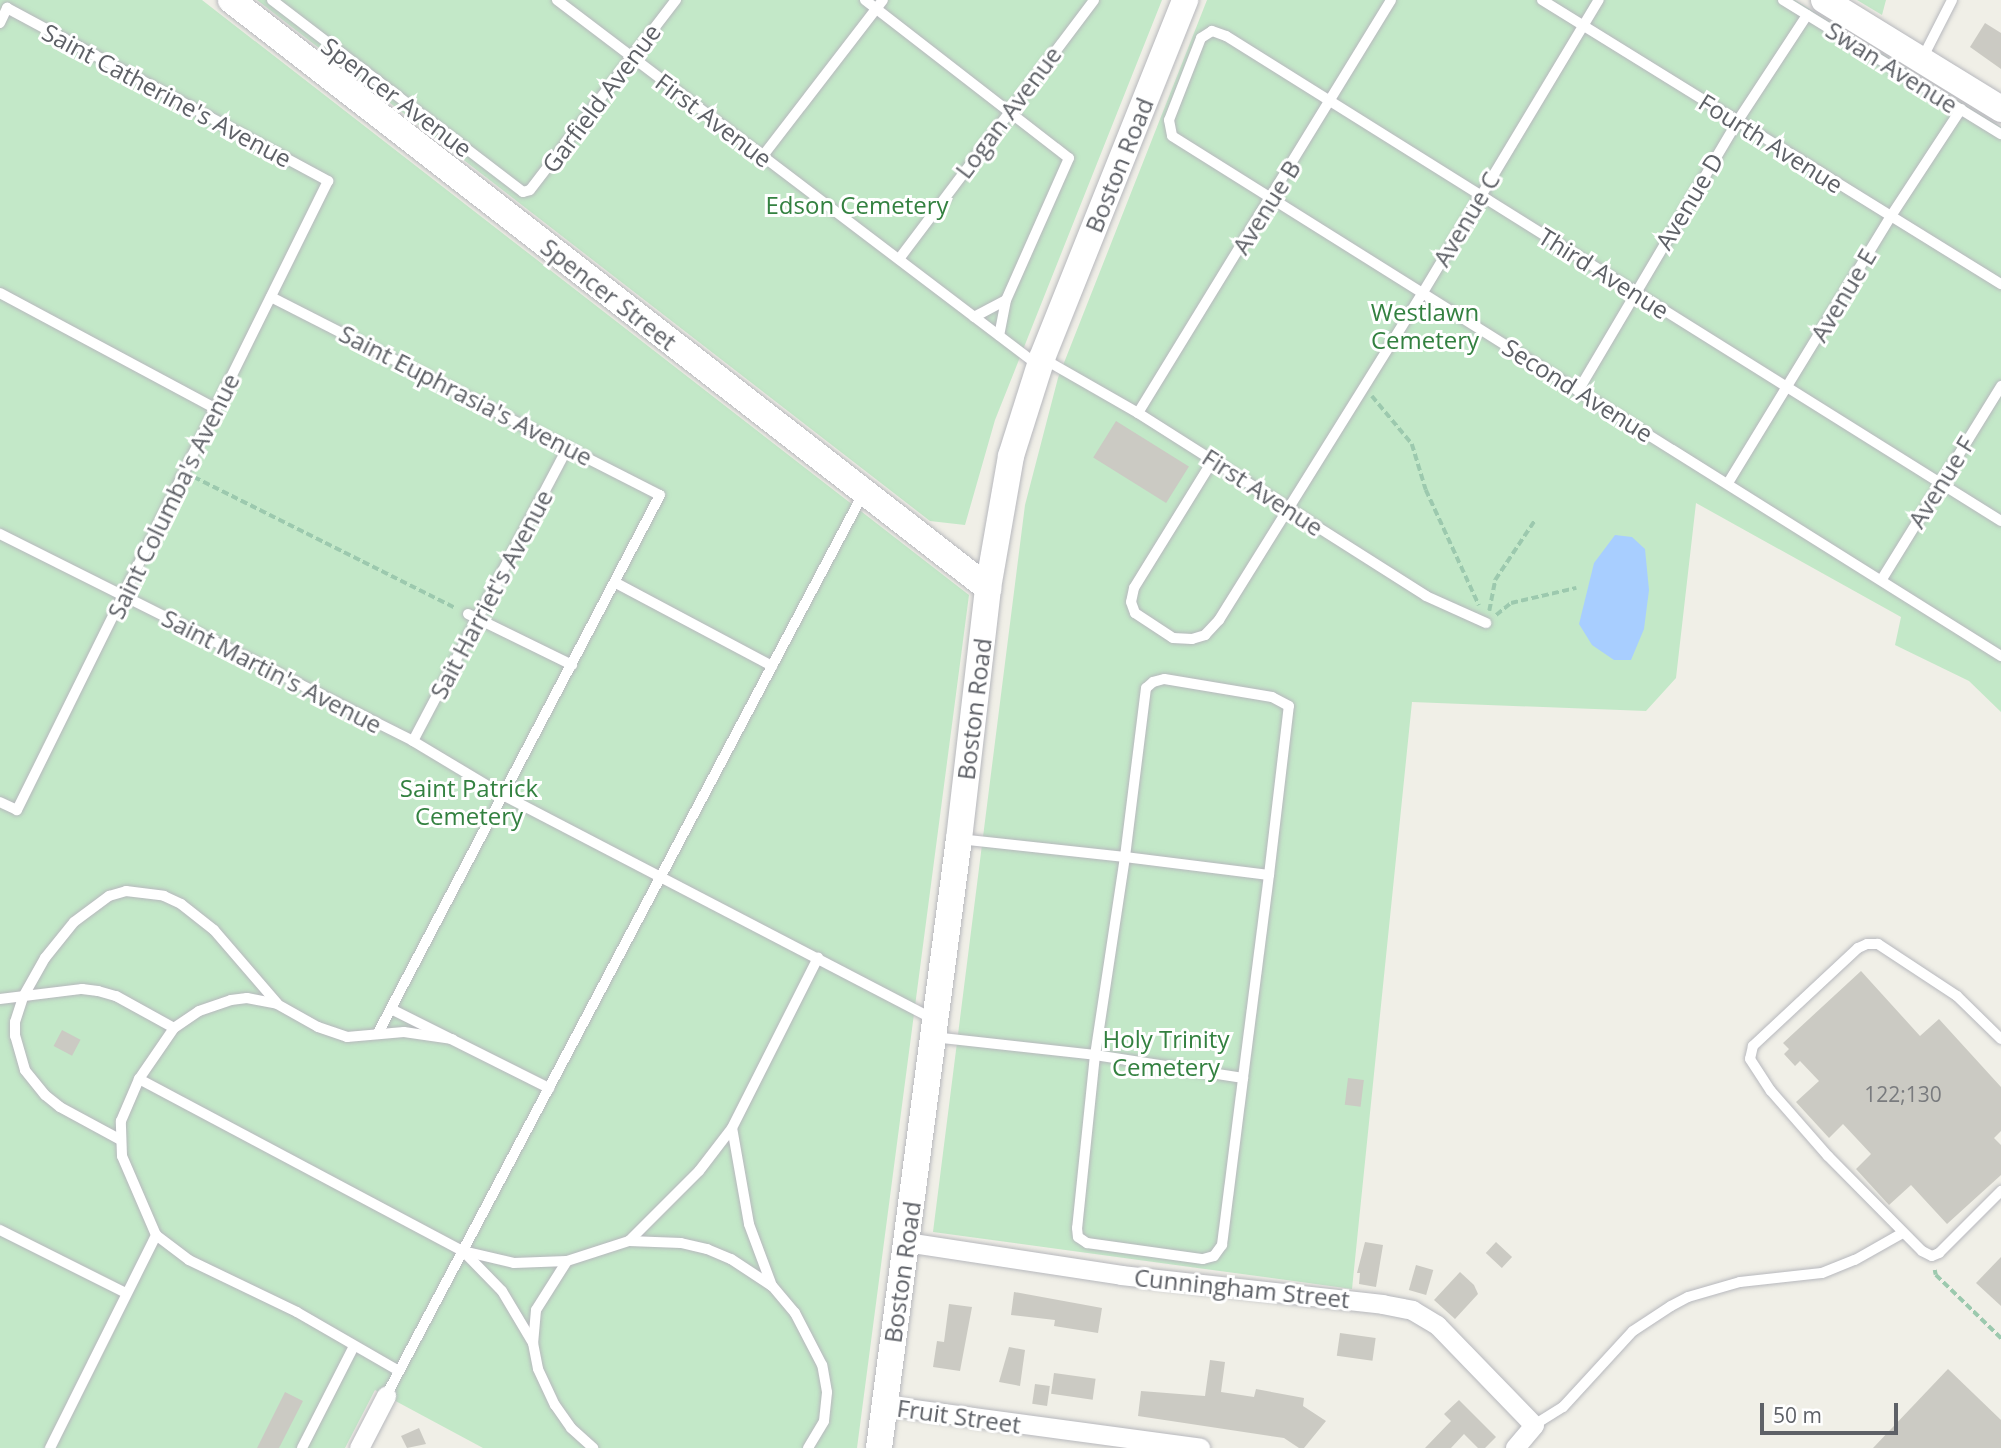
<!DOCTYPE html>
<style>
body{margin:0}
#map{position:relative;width:2001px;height:1448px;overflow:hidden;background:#f0efe7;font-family:"Open Sans",sans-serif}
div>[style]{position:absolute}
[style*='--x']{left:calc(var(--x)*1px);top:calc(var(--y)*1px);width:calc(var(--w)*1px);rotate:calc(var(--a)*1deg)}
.green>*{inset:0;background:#c3e8c8}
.water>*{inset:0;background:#a8ceff}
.building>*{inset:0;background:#cbcac3;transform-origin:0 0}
.path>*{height:3.5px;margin-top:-1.75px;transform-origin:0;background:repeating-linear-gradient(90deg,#9cc9ae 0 7px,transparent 0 10.5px)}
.roads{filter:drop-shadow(0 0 2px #b7b8bd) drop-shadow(0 0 2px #b7b8bd)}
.lane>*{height:10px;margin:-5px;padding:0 5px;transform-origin:5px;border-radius:5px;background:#fff}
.street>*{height:19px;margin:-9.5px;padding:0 9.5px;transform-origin:9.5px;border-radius:9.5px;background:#fff}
.secondary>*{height:26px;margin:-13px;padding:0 13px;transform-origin:13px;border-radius:13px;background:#fff}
span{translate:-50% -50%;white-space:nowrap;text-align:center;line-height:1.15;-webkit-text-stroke:6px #fff;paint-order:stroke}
.number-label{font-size:21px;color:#797b7e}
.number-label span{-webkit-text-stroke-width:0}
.street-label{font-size:24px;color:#5e6167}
.park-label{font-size:24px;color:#338140}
.scale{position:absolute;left:1760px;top:1403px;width:138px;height:32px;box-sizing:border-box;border:4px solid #5e6167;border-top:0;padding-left:9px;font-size:21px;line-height:24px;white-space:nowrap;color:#5e6167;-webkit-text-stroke:5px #fff;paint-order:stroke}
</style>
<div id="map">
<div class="green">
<div style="clip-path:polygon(0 0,202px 0,969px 595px,857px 1448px,483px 1448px,375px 1390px,345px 1448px,0 1448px)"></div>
<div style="clip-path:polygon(257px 0,1162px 0,995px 420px,965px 525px,930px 521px)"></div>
<div style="clip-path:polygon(1207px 0,1795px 0,2001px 127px,2001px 712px,1969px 681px,1895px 645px,1901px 617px,1696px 503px,1676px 678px,1646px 711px,1412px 702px,1352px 1289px,933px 1232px,1025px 505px,1058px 378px)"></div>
<div style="clip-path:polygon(1857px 0,1886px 0,1882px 15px)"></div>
</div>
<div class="water">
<div style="clip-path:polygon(1615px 535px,1632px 537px,1645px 549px,1649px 590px,1644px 629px,1631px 660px,1614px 660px,1592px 645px,1579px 624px,1594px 563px)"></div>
</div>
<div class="building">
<div style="clip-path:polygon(1985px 23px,2001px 33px,2001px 69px,1970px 47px)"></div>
<div style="left:1116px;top:421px;width:86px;height:43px;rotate:32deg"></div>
<div style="clip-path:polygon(1861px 971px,1920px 1036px,1939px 1019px,2001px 1087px,2001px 1131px,1994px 1138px,2001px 1145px,2001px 1175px,1947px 1224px,1911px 1185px,1889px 1205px,1856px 1169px,1871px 1154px,1843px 1124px,1829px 1138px,1796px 1102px,1819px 1081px,1800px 1061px,1795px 1066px,1784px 1054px,1789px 1049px,1783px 1043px)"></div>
<div style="left:62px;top:1030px;width:21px;height:18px;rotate:28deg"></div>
<div style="left:1348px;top:1078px;width:16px;height:27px;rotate:7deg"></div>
<div style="clip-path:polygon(1365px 1242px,1383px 1245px,1376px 1287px,1359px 1284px,1360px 1273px,1357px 1273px)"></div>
<div style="left:1496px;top:1242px;width:22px;height:15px;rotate:43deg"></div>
<div style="clip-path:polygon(2001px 1257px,2001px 1306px,1976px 1283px)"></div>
<div style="left:1416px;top:1265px;width:18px;height:26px;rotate:16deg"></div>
<div style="clip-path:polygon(1460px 1272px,1474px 1285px,1478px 1294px,1455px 1319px,1434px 1300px)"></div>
<div style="clip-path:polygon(1014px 1292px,1102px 1308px,1098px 1333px,1054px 1326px,1055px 1320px,1011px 1315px)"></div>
<div style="clip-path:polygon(949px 1304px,972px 1307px,960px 1371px,933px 1367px,937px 1341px,944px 1342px)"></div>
<div style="left:1340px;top:1333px;width:36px;height:23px;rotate:8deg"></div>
<div style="clip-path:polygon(1009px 1347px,1025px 1350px,1020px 1386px,999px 1382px)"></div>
<div style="clip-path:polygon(1210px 1360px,1225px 1362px,1221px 1392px,1254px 1397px,1256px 1389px,1304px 1398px,1303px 1406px,1326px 1421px,1304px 1448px,1299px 1448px,1284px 1438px,1138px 1416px,1141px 1391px,1205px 1396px)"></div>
<div style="clip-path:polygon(1948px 1369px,2001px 1420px,2001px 1448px,1873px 1448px)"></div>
<div style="left:1054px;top:1373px;width:42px;height:21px;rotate:8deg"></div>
<div style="left:1035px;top:1384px;width:15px;height:20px;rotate:8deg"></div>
<div style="clip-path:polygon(285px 1392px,303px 1401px,279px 1448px,257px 1448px)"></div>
<div style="clip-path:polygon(1459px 1400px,1496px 1437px,1485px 1448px,1478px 1448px,1464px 1434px,1451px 1448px,1425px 1448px,1451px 1421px,1444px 1414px)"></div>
<div style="clip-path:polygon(419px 1428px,426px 1444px,407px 1448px,401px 1436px)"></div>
</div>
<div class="path">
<div style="--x:1372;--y:396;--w:62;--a:50.2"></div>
<div style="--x:1412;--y:444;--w:48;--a:73.1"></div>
<div style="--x:1426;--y:490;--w:127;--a:65.3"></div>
<div style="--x:194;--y:477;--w:293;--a:26.6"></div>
<div style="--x:1489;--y:611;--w:32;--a:-79"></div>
<div style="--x:1495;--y:580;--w:72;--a:-56.3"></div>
<div style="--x:1496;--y:615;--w:19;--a:-39"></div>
<div style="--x:1511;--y:603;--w:67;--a:-13"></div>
<div style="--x:1935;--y:1270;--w:5;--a:79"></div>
<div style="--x:1936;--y:1275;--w:91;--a:44.1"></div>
</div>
<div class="roads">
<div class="lane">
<div style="--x:272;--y:0;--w:316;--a:37.4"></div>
<div style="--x:523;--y:192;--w:7;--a:-16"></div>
<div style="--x:530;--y:190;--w:240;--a:-52.5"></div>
<div style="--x:557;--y:0;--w:605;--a:37.21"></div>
<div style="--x:865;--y:0;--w:258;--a:37.8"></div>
<div style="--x:1069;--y:158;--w:155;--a:113.9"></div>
<div style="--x:1006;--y:300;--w:36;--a:101"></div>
<div style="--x:1542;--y:0;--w:540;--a:31.75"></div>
<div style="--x:1783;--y:0;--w:256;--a:31.6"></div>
<div style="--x:0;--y:23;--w:17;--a:-65"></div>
<div style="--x:7;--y:8;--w:365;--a:28.3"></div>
<div style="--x:328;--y:181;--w:702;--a:116.31"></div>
<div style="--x:17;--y:810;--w:19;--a:-155"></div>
<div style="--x:1922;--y:59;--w:66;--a:-63"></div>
<div style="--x:762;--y:157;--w:198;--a:-52.4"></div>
<div style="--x:899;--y:259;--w:324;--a:-53"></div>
<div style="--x:0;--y:293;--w:245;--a:28.2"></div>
<div style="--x:271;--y:297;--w:436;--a:27"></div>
<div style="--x:660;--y:495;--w:607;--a:117.66"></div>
<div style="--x:974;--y:317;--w:36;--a:-28"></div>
<div style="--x:1042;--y:358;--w:111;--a:29.8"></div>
<div style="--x:1138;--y:413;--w:341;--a:32.4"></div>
<div style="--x:1426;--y:596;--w:66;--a:24.2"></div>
<div style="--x:1578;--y:391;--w:312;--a:-59.4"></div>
<div style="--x:1737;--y:122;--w:128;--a:-56.8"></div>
<div style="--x:1138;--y:413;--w:484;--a:-58.5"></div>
<div style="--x:1213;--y:460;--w:150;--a:121.7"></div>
<div style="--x:1134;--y:588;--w:14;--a:102"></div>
<div style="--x:1131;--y:602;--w:12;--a:70"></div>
<div style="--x:1135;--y:613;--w:45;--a:33.3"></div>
<div style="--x:1173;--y:638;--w:19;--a:3"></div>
<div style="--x:1192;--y:639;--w:14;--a:-17"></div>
<div style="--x:1205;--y:635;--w:21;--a:-47"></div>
<div style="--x:1219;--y:620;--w:384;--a:-58.1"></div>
<div style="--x:1422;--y:294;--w:343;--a:-59"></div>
<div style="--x:1728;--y:483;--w:313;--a:-58.6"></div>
<div style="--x:1891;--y:216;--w:128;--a:-56.8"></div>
<div style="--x:2001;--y:521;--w:914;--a:-147.96"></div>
<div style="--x:1226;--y:36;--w:15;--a:-160"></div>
<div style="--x:1212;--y:31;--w:13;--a:148"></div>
<div style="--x:1201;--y:38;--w:88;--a:111.3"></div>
<div style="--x:1169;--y:120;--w:16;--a:79"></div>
<div style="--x:1172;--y:136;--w:979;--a:32.1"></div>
<div style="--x:0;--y:534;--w:462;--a:26.6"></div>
<div style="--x:413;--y:741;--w:105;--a:31"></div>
<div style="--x:503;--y:795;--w:486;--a:27.5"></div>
<div style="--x:1882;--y:579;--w:227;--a:-58.3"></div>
<div style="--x:616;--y:583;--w:177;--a:28"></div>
<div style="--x:468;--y:614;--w:116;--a:26.1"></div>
<div style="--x:413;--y:741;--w:332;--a:-62.2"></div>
<div style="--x:959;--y:839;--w:167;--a:6.2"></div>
<div style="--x:1125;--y:857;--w:145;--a:7.1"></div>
<div style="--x:1269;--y:875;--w:170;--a:-83.3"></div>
<div style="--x:1289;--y:706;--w:19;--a:-152"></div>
<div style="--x:1272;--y:697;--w:109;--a:-170.5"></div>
<div style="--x:1164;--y:679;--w:11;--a:165"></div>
<div style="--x:1153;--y:682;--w:9;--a:139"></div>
<div style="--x:1146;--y:688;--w:170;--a:97.1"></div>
<div style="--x:1125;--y:857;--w:200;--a:98.6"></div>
<div style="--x:1095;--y:1055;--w:150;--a:8.8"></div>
<div style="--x:1243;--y:1078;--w:205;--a:-82.7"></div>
<div style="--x:0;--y:999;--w:83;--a:-7"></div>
<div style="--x:82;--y:989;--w:16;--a:7"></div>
<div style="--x:98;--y:991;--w:19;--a:16"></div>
<div style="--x:116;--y:996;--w:66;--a:28.9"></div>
<div style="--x:391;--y:1009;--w:177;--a:26.6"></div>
<div style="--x:933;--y:1037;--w:163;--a:6.3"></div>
<div style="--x:1095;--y:1055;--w:174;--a:95.9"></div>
<div style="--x:1077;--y:1228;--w:9;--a:84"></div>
<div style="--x:1078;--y:1237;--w:11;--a:34"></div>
<div style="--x:1087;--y:1243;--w:117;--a:7.9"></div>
<div style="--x:1203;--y:1259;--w:11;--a:-15"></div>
<div style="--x:1214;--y:1256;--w:14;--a:-54"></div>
<div style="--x:1222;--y:1245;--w:168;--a:-82.8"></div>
<div style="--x:2001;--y:1039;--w:62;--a:-135.7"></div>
<div style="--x:1957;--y:996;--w:95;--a:-146.6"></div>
<div style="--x:1878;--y:944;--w:11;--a:180"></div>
<div style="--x:1867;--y:944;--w:10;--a:156"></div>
<div style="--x:1858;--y:948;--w:144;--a:137"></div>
<div style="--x:1753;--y:1046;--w:13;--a:103"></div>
<div style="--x:1750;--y:1059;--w:38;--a:57"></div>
<div style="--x:1771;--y:1091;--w:86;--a:48.8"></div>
<div style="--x:1828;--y:1156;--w:134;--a:45.3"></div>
<div style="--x:1922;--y:1251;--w:11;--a:27"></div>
<div style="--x:1932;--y:1256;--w:8;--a:-23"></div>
<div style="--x:1939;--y:1253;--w:88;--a:-45"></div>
<div style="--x:139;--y:1079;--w:367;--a:28"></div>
<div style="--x:463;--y:1251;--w:52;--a:13.2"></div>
<div style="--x:514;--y:1263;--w:53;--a:-2.2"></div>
<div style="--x:567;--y:1261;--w:58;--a:122.3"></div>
<div style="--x:536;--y:1310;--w:33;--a:95"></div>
<div style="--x:533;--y:1343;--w:26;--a:79"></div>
<div style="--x:538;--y:1369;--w:40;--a:65"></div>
<div style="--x:555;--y:1405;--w:28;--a:55"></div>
<div style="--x:571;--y:1428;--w:30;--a:42"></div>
<div style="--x:732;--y:1128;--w:54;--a:127.5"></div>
<div style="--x:699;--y:1171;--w:99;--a:135"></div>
<div style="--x:629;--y:1241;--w:52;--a:2.2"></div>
<div style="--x:681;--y:1243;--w:27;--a:13"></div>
<div style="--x:707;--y:1249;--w:26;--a:23"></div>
<div style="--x:731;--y:1259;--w:49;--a:33.4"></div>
<div style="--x:119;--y:1139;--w:67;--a:-151.5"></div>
<div style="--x:60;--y:1107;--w:19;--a:-141"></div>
<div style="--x:45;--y:1095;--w:32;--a:-129"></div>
<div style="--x:25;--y:1070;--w:35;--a:-106"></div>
<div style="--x:15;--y:1036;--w:14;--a:-90"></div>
<div style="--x:15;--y:1022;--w:26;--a:-72"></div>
<div style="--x:23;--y:997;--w:45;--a:-60.6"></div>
<div style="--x:45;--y:958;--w:46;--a:-51.1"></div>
<div style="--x:74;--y:922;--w:44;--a:-36.6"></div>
<div style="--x:109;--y:896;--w:18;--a:-16"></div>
<div style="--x:126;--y:891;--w:38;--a:7"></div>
<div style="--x:164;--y:896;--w:19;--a:25"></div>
<div style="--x:181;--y:904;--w:42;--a:38.2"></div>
<div style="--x:214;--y:930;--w:96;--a:49.2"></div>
<div style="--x:0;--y:1230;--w:141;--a:26.6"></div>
<div style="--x:464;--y:1252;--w:54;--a:45.7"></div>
<div style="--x:502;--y:1291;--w:61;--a:59.2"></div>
<div style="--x:567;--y:1261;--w:65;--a:-17.9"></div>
<div style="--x:399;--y:1371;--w:118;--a:-150"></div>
<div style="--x:297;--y:1312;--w:120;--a:-154.3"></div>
<div style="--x:189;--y:1260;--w:41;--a:-142.9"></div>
<div style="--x:156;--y:1235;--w:86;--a:-113.3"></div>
<div style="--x:122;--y:1156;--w:35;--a:-92"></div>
<div style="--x:121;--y:1121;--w:46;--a:-66.8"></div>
<div style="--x:139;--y:1079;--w:62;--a:-55.5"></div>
<div style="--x:174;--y:1028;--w:30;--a:-34"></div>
<div style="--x:199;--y:1011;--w:34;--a:-19"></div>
<div style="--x:231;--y:1000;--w:16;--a:-7"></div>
<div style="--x:247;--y:998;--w:31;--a:11"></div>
<div style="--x:277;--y:1004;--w:47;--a:29.3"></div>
<div style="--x:318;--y:1027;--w:31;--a:19"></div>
<div style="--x:347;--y:1037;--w:57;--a:-5"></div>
<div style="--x:404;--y:1032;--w:49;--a:8.3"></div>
<div style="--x:386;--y:1396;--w:1023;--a:-62.13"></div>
<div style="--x:1534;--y:1425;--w:34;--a:-32"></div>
<div style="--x:1563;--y:1407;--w:103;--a:-47.4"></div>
<div style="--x:1633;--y:1331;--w:45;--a:-33.3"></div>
<div style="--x:1671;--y:1306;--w:19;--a:-28"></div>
<div style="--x:1688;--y:1297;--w:54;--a:-16.1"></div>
<div style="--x:1740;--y:1282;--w:82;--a:-6.3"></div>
<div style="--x:1822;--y:1273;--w:35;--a:-22"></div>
<div style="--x:1855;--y:1260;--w:53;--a:-29.5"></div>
<div style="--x:50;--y:1448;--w:238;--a:-63.5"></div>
<div style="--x:302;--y:1448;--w:114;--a:-63"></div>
<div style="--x:808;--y:1448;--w:31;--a:-59"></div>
<div style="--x:824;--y:1421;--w:29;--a:-84"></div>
<div style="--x:827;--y:1392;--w:27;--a:-100"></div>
<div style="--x:822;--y:1365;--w:59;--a:-117.4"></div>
<div style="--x:795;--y:1313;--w:35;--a:-130"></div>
<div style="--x:772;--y:1286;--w:66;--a:-110.4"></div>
<div style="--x:749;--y:1224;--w:97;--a:-100"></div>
<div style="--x:732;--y:1128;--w:191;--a:-63.2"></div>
</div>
<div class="street">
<div style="--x:906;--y:1242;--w:218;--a:8.7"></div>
<div style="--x:1121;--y:1275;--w:263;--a:6.3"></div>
<div style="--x:1382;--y:1304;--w:31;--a:11"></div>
<div style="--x:1412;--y:1310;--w:29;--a:31"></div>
<div style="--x:1437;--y:1325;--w:139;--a:45.9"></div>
<div style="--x:1534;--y:1425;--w:30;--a:130"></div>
<div style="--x:884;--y:1405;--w:319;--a:7.7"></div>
<div style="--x:359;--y:1448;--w:59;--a:-62.6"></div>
</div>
<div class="secondary">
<div style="--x:231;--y:0;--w:959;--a:37.84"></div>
<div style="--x:1824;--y:0;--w:208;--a:31.6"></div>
<div style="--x:879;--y:1448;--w:614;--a:-82.52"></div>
<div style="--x:959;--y:839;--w:253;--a:-83.4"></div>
<div style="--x:988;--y:588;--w:134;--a:-80.1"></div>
<div style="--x:1011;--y:456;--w:103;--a:-72.4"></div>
<div style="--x:1042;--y:358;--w:386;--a:-68.2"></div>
</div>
</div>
<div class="number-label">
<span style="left:1903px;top:1094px">122;130</span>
</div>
<div class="street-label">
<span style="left:1892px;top:67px;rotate:32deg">Swan Avenue</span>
<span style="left:167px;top:95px;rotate:28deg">Saint Catherine's Avenue</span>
<span style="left:397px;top:97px;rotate:37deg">Spencer Avenue</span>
<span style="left:601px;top:98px;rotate:-53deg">Garfield Avenue</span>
<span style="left:1008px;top:112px;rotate:-53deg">Logan Avenue</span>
<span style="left:714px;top:120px;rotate:37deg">First Avenue</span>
<span style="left:1771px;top:143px;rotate:32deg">Fourth Avenue</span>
<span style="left:1119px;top:165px;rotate:-68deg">Boston Road</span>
<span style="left:1689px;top:201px;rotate:-59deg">Avenue D</span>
<span style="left:1266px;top:207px;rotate:-58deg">Avenue B</span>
<span style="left:1466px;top:219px;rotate:-59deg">Avenue C</span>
<span style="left:1604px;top:273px;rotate:32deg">Third Avenue</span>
<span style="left:609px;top:294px;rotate:38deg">Spencer Street</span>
<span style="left:1843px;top:295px;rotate:-59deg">Avenue E</span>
<span style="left:1578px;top:390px;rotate:32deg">Second Avenue</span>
<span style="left:466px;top:395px;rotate:27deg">Saint Euphrasia's Avenue</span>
<span style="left:1941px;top:482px;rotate:-58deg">Avenue F</span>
<span style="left:1263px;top:492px;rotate:33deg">First Avenue</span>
<span style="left:173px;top:496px;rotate:-64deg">Saint Columba's Avenue</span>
<span style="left:491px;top:594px;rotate:-62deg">Sait Harriet's Avenue</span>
<span style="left:272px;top:671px;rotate:27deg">Saint Martin's Avenue</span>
<span style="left:974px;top:709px;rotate:-83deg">Boston Road</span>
<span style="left:902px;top:1272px;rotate:-82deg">Boston Road</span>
<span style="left:1242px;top:1288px;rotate:6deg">Cunningham Street</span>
<span style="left:959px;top:1416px;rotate:8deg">Fruit Street</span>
</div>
<div class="park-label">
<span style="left:857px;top:205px">Edson Cemetery</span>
<span style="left:1425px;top:326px">Westlawn<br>Cemetery</span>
<span style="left:469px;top:802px">Saint Patrick<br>Cemetery</span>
<span style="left:1166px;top:1053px">Holy Trinity<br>Cemetery</span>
</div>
<div class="scale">50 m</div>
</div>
